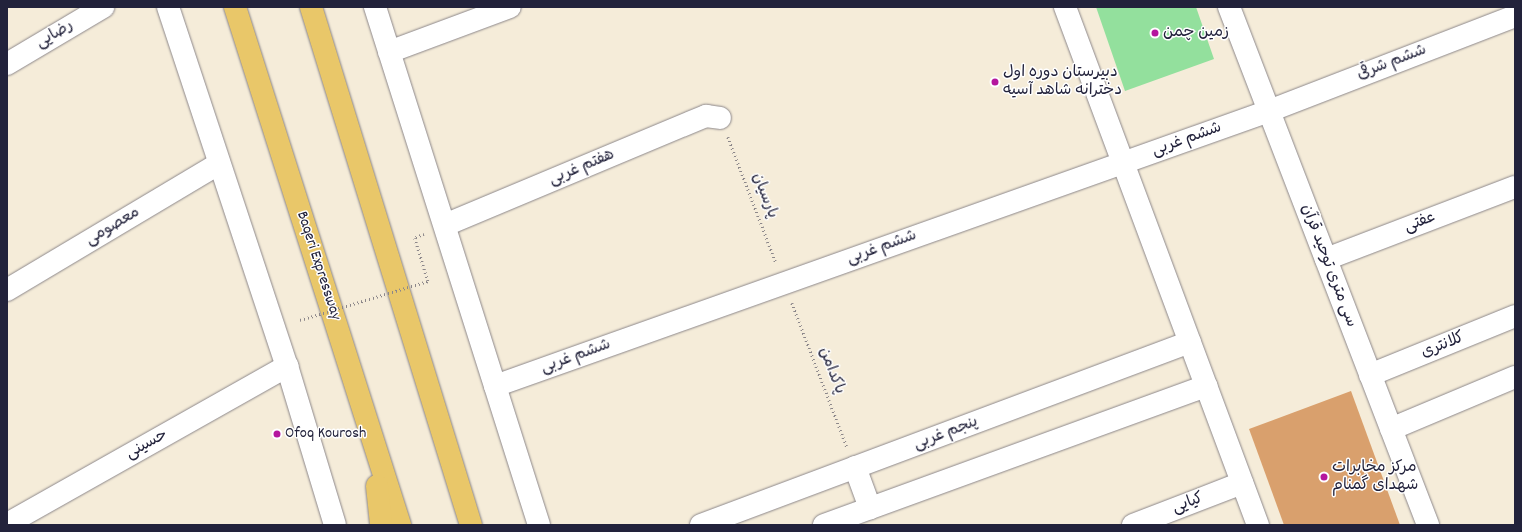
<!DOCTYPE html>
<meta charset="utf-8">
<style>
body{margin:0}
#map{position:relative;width:1522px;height:532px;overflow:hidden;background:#f5ecd9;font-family:Dekko,"Playpen Sans Arabic",sans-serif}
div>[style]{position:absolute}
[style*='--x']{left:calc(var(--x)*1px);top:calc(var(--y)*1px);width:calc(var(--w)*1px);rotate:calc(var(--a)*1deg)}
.green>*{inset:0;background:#93e09d}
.building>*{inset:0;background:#d9a06d}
.path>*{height:2.5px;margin-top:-1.25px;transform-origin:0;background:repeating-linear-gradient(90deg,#8c878a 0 1px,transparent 0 4px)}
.roads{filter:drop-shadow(0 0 1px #8c878a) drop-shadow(0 0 1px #8c878a)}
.minor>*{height:22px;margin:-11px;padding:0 11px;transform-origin:11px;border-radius:11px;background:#fff}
.highway>*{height:22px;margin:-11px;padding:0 11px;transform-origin:11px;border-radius:11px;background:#e9c769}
.path-bridge>*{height:2.5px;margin-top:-1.25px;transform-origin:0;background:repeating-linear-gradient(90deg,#8c878a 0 1px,transparent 0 4px)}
.dots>*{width:11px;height:11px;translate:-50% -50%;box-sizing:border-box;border:2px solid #fff;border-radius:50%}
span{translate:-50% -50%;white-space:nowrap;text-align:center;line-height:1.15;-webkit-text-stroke:3px #fff;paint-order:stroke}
.poi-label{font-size:16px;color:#22223b}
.left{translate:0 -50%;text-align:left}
.street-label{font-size:16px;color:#22223b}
.frame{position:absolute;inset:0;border:8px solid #22223b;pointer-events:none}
</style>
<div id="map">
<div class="green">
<div style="clip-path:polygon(1096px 7px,1196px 7px,1214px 59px,1125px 91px)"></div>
</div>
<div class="building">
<div style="clip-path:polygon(1351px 391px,1400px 525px,1284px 525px,1249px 429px)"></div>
</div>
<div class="path">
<div style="--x:728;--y:137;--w:135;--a:69.1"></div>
<div style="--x:424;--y:234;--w:10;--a:156"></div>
<div style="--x:415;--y:238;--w:45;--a:73.2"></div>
<div style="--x:792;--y:303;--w:154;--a:69.1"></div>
</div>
<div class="roads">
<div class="minor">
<div style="--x:168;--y:7;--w:378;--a:71.7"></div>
<div style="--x:287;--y:366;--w:166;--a:73.2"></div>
<div style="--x:375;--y:7;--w:543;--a:72.43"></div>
<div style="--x:1065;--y:7;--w:553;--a:69.57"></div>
<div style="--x:1229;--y:7;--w:555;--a:68.98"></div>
<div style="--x:389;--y:52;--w:129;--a:-20.4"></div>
<div style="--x:7;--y:64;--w:112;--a:-30.7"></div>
<div style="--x:445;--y:225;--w:283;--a:-22.7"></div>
<div style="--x:706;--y:116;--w:14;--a:8"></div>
<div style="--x:1326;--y:259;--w:202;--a:-20.9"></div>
<div style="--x:7;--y:290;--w:246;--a:-30.8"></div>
<div style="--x:1370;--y:375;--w:157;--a:-22.1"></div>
<div style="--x:495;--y:386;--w:821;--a:-19.56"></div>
<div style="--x:1269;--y:111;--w:264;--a:-21.1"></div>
<div style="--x:1391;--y:429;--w:134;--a:-22.8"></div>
<div style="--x:855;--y:467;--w:44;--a:69.9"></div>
<div style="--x:7;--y:524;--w:322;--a:-29.4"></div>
<div style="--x:701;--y:525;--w:522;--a:-20.52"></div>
<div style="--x:824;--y:525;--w:407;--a:-20"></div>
<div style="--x:1133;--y:525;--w:117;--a:-21.1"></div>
</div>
<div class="highway">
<div style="--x:235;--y:7;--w:544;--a:72.33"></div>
<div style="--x:311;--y:7;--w:542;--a:72.84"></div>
<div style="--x:377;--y:486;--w:39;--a:84"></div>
</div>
</div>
<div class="path-bridge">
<div style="--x:300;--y:320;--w:134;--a:-16.9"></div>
</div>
<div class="dots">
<div style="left:1155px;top:33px;background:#b5179e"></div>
<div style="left:995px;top:82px;background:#b5179e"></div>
<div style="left:277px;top:434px;background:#b5179e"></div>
<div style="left:1324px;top:477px;background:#b5179e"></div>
</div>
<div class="poi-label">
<span class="left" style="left:1163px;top:33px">زمین چمن</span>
<span class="left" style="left:1003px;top:82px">دبیرستان دوره اول<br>دخترانه شاهد آسیه</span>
<span class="left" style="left:285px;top:434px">Ofoq Kourosh</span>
<span class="left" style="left:1332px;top:477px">مرکز مخابرات<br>شهدای گمنام</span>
</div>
<div class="street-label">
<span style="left:55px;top:35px;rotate:-30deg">رضایی</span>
<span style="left:1392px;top:63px;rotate:-21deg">ششم شرقی</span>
<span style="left:1187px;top:140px;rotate:-20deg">ششم غربی</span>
<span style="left:582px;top:168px;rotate:-23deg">هفتم غربی</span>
<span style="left:764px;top:196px;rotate:69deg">پارسیان</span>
<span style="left:1420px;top:223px;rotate:-21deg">عفتی</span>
<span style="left:113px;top:227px;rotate:-31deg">معصومی</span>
<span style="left:882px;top:248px;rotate:-20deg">ششم غربی</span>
<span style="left:318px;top:266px;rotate:72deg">Baqeri Expressway</span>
<span style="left:1328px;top:266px;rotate:69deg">سی متری توحید قرآن</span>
<span style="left:1443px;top:346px;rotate:-22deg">کلانتری</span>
<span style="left:576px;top:357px;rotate:-20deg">ششم غربی</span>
<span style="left:831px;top:371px;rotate:69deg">پاکدامن</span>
<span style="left:946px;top:434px;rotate:-21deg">پنجم غربی</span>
<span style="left:147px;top:445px;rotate:-29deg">حسینی</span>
<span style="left:1188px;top:504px;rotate:-21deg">کیایی</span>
</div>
<div class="frame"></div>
</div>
